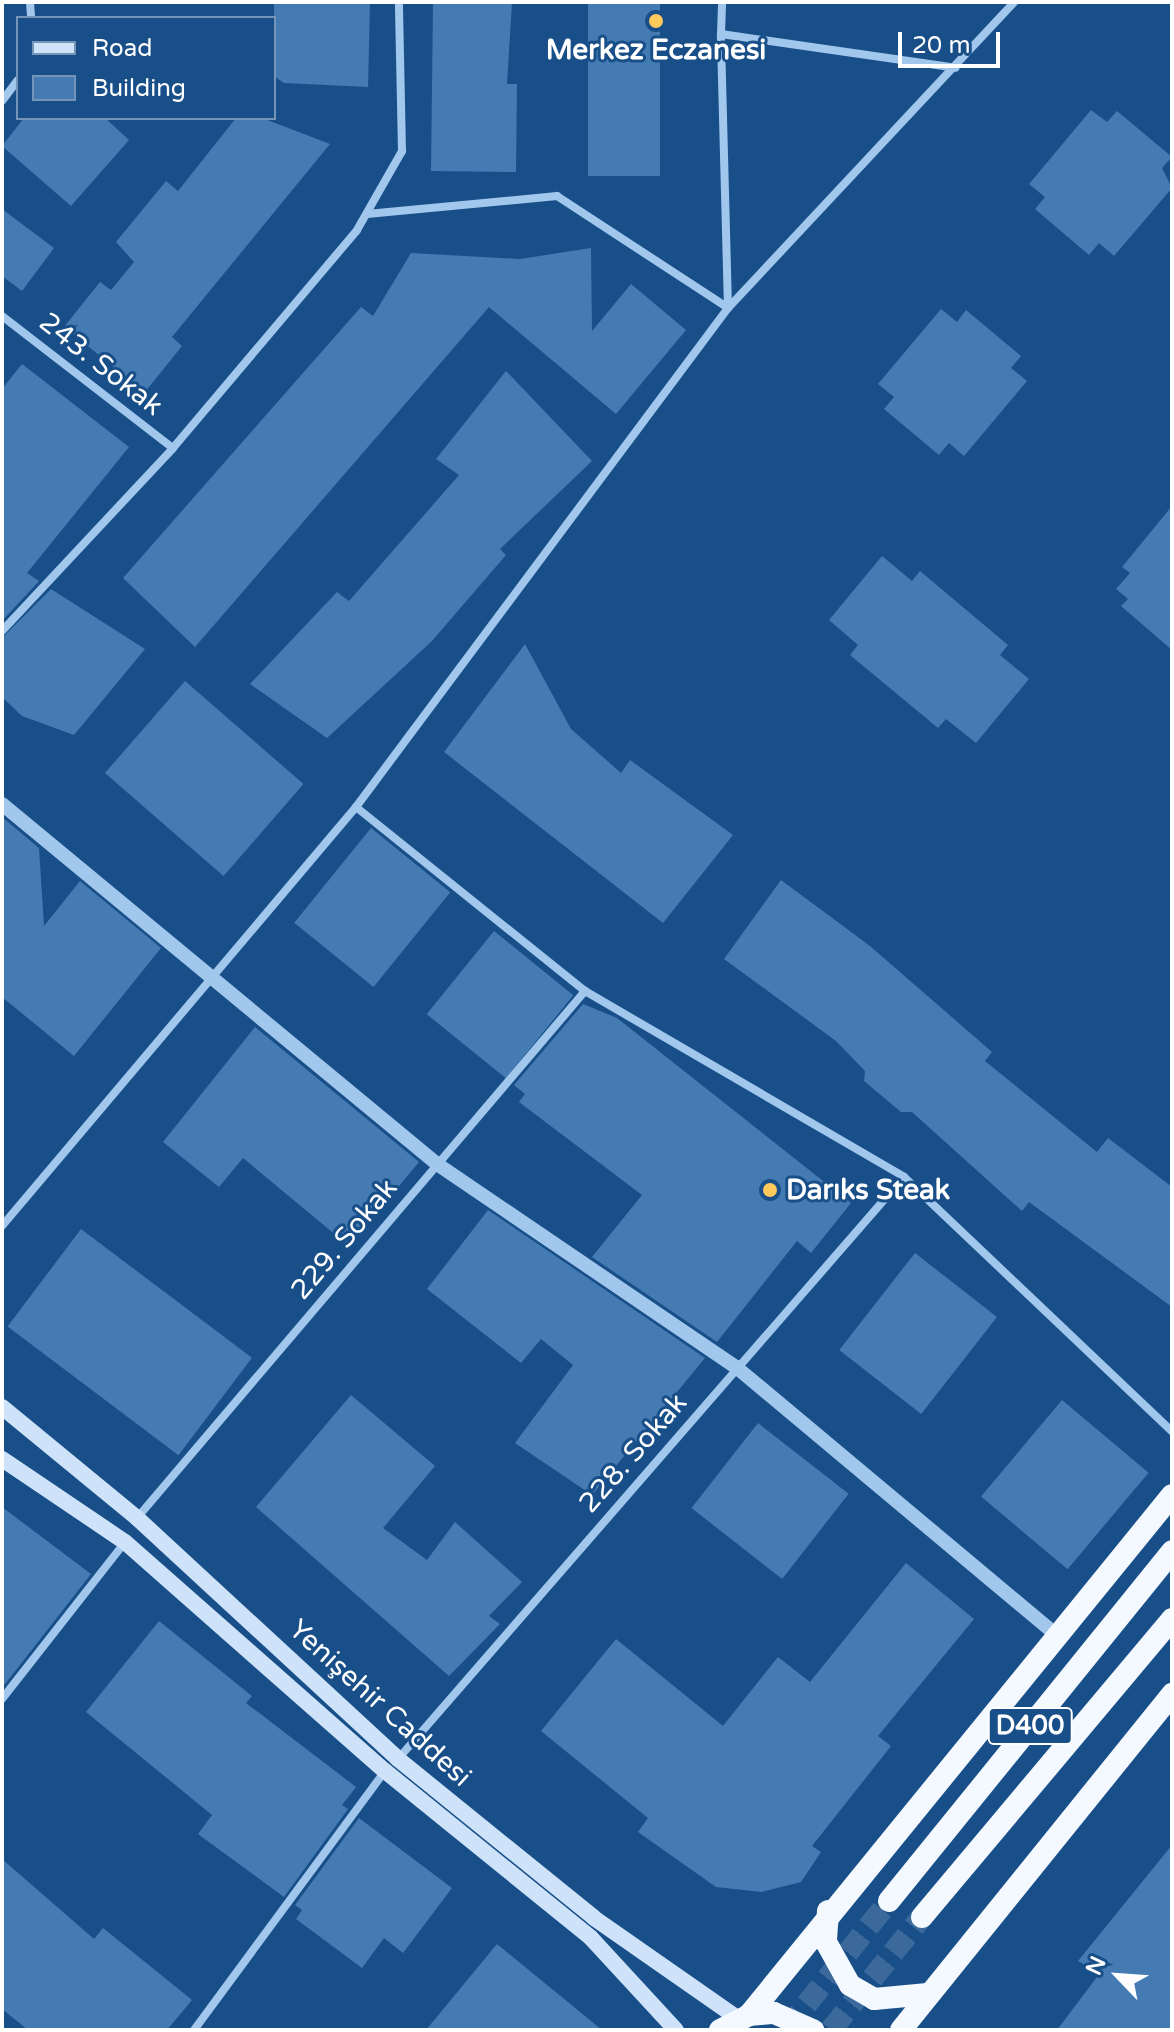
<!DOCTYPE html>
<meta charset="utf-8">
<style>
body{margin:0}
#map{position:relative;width:1174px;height:2032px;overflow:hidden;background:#194f89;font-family:"Varela Round",sans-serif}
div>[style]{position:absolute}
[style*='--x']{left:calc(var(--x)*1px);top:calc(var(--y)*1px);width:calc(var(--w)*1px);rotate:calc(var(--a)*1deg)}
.building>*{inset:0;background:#457bb3;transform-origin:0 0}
.trunk-tunnel>*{height:22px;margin-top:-11px;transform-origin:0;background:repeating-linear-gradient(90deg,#3c699b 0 22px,transparent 0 33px)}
.minor>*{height:8px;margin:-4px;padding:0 4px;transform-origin:4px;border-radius:4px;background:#a1c7ed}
.tertiary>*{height:14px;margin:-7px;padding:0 7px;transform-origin:7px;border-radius:7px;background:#a1c7ed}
.secondary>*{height:16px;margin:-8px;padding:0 8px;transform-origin:8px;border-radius:8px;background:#cee3f9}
.trunk>*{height:22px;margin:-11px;padding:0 11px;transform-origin:11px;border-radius:11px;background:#f4f8ff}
.dots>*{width:22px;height:22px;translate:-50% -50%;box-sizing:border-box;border:4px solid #194f89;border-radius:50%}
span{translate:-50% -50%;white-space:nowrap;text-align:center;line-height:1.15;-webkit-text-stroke:6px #194f89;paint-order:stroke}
.shield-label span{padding:2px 6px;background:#194f89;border:2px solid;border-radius:6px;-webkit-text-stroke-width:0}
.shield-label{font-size:26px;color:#fff;font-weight:700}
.poi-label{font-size:28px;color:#fff;font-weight:700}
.left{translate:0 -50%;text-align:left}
.street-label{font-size:28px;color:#fff}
.frame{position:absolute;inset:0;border:4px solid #fff;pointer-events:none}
.legend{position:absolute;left:16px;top:16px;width:260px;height:104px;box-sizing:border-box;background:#194f89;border:2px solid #7595b8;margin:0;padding:10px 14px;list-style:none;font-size:24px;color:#fff}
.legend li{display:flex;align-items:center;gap:16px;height:40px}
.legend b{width:40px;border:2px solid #7595b8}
.north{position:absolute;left:1078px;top:1936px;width:80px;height:80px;-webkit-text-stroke:6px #194f89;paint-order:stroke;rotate:295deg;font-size:22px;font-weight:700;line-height:32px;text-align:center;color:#fff}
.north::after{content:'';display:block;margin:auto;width:28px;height:36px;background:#fff;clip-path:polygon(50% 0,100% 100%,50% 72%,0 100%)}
.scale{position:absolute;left:898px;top:32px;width:102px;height:36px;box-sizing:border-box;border:4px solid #fff;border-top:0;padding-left:10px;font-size:24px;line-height:28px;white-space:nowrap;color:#fff;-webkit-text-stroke:6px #194f89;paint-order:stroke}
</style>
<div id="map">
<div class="building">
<div style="clip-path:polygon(274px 2px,370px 2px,368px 87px,284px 83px,274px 76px)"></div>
<div style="clip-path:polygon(433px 2px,512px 2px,507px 84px,517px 84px,516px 172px,431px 171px)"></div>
<div style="left:588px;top:2px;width:72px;height:174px"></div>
<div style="clip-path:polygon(1091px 110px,1107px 122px,1117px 111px,1172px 157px,1162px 168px,1172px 188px,1114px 256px,1099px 243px,1089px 255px,1035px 209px,1045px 197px,1029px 184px)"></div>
<div style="clip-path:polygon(24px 118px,105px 118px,129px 140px,71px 206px,2px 146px)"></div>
<div style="clip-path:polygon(236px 118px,262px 118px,330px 144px,172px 337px,182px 346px,145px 392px,64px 327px,100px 282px,111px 290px,134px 262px,116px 242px,166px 181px,178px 191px)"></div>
<div style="clip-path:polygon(2px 209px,54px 248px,22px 291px,2px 276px)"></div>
<div style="clip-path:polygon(591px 248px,592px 331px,631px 284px,686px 330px,616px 414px,489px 307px,195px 647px,123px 578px,361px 307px,373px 316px,411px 253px,520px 259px)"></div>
<div style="clip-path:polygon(941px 309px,957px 322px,966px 310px,1021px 356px,1011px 368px,1027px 381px,964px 456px,949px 443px,939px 455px,884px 409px,894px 397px,878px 384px)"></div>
<div style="clip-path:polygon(22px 364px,129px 447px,27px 573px,39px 581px,2px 621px,2px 389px)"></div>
<div style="clip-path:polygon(506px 371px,592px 461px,500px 549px,506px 555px,432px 641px,327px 738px,250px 684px,337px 592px,349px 601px,459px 475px,436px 459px)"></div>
<div style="clip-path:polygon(1172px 506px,1172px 650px,1121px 606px,1128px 599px,1116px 589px,1130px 573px,1122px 567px)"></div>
<div style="clip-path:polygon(882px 556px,912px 581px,920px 571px,1008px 645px,1000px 655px,1029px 679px,976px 743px,946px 719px,938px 728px,850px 655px,858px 645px,829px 620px)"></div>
<div style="clip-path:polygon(51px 589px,145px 649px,74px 735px,22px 716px,2px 697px,2px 638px)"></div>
<div style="clip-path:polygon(525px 644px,571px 729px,621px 773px,630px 760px,733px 835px,663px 923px,444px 752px)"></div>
<div style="left:185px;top:681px;width:157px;height:122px;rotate:41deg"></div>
<div style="clip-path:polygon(2px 817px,39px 848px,44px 926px,80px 881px,161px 948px,74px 1056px,2px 997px)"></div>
<div style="left:371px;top:828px;width:102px;height:122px;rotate:39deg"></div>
<div style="clip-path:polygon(781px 880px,870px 946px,992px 1052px,985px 1061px,1097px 1152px,1108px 1138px,1172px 1187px,1172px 1307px,1029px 1202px,1022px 1211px,912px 1112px,901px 1112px,864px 1081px,865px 1071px,836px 1041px,724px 959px)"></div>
<div style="left:494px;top:931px;width:102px;height:107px;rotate:39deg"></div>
<div style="clip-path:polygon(583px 1004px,617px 1018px,851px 1203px,811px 1253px,797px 1241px,717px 1342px,592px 1257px,642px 1195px,519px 1102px,525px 1094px,514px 1085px)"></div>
<div style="clip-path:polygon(255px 1027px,419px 1162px,349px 1246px,243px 1158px,219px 1187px,163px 1142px)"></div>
<div style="clip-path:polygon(488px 1210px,705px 1358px,592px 1495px,515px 1443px,573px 1365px,541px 1339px,521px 1363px,427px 1289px)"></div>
<div style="left:81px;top:1229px;width:214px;height:122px;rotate:37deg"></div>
<div style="left:915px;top:1253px;width:104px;height:123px;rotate:38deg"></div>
<div style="clip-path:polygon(351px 1395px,435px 1466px,383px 1528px,427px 1560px,455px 1522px,522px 1582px,489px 1616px,500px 1624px,449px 1676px,256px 1507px)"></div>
<div style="left:1062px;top:1400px;width:113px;height:126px;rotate:40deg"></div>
<div style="left:758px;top:1423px;width:115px;height:108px;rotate:38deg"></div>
<div style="clip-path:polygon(2px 1507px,91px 1574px,2px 1688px)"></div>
<div style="clip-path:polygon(906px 1563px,974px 1619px,878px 1736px,891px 1746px,812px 1846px,821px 1852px,801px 1882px,761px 1892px,716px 1887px,638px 1832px,648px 1818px,541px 1731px,616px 1639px,723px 1726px,778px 1657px,810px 1682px)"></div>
<div style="clip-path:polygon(159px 1621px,252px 1696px,246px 1703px,356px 1787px,342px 1805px,348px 1809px,284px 1897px,198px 1834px,212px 1815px,86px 1712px)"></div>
<div style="clip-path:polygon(359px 1818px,452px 1888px,403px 1953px,384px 1938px,362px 1968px,296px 1919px,302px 1910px,295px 1905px)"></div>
<div style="clip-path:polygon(1172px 1845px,1172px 2030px,1057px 2030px,1100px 1973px,1078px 1961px)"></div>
<div style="clip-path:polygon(2px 1859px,94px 1939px,103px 1928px,192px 2000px,167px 2030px,28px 2030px,2px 2009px)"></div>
<div style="clip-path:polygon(497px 1944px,602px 2030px,426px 2030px)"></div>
</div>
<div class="trunk-tunnel">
<div style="--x:786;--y:2030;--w:165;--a:-51.4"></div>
<div style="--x:831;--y:2030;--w:145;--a:-51.2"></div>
</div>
<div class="minor">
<div style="--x:30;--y:2;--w:16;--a:86"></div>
<div style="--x:721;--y:34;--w:32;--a:-88"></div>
<div style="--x:2;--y:101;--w:26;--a:-53"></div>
<div style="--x:367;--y:214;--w:191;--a:-5.4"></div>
<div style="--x:557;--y:196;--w:204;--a:33.2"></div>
<div style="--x:728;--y:308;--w:274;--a:-91.5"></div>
<div style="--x:721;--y:34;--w:237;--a:8.2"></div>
<div style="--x:2;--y:316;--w:216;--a:37.7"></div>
<div style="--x:2;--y:631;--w:250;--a:-46.9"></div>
<div style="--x:173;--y:448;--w:285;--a:-49.8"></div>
<div style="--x:357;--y:230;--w:91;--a:-60.3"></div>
<div style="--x:402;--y:151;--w:149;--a:-91.2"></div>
<div style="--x:356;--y:807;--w:294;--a:38.8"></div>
<div style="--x:585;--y:991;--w:369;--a:30.2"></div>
<div style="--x:904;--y:1177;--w:369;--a:43.5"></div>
<div style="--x:2;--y:1226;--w:549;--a:-49.81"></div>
<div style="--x:356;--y:807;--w:622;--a:-53.3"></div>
<div style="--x:728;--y:308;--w:419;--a:-46.9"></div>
<div style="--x:137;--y:1518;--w:692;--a:-49.63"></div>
<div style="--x:2;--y:1699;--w:199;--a:-51.9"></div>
<div style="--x:398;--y:1759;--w:771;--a:-49"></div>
<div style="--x:194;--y:2030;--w:322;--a:-53.6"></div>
</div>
<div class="tertiary">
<div style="--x:2;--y:804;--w:565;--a:39.61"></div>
<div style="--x:437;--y:1164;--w:361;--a:34.2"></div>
<div style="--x:736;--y:1367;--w:416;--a:39.9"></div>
</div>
<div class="secondary">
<div style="--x:2;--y:1407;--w:175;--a:39.4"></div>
<div style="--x:137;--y:1518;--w:355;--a:42.7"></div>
<div style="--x:398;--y:1759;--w:252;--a:39"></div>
<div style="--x:594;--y:1918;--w:177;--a:34.9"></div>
<div style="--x:2;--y:1459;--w:148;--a:34"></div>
<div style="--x:125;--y:1542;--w:346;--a:41.4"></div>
<div style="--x:385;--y:1771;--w:265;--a:39"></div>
<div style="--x:591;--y:1938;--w:125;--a:47.3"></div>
</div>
<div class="trunk">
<div style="--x:889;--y:1901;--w:450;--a:-51"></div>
<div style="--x:828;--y:1911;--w:31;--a:94"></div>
<div style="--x:826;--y:1942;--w:49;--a:60.8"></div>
<div style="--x:850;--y:1985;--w:28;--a:30"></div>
<div style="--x:874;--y:1999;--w:54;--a:-5.3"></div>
<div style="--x:922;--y:1917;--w:389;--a:-50"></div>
<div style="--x:749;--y:2015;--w:670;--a:-50.87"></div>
<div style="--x:720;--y:2030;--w:33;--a:-27"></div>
<div style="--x:749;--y:2015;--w:25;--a:-5"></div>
<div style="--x:774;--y:2013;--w:43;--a:23.6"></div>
<div style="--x:901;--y:2030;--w:432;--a:-51.1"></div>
</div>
<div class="dots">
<div style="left:656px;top:21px;background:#ffc95e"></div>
<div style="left:770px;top:1190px;background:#ffc95e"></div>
</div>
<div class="shield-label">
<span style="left:1030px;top:1726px">D400</span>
</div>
<div class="poi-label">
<span style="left:656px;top:50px">Merkez Eczanesi</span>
<span class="left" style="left:786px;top:1190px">Darıks Steak</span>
</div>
<div class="street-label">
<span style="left:101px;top:364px;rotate:38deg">243. Sokak</span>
<span style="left:344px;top:1239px;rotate:-50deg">229. Sokak</span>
<span style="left:633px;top:1453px;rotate:-49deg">228. Sokak</span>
<span style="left:380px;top:1703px;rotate:42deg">Yenişehir Caddesi</span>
</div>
<div class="frame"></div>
<ul class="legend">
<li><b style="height:10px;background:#cee3f9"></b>Road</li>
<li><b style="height:22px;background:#457bb3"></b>Building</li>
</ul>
<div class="north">N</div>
<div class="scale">20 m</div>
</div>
